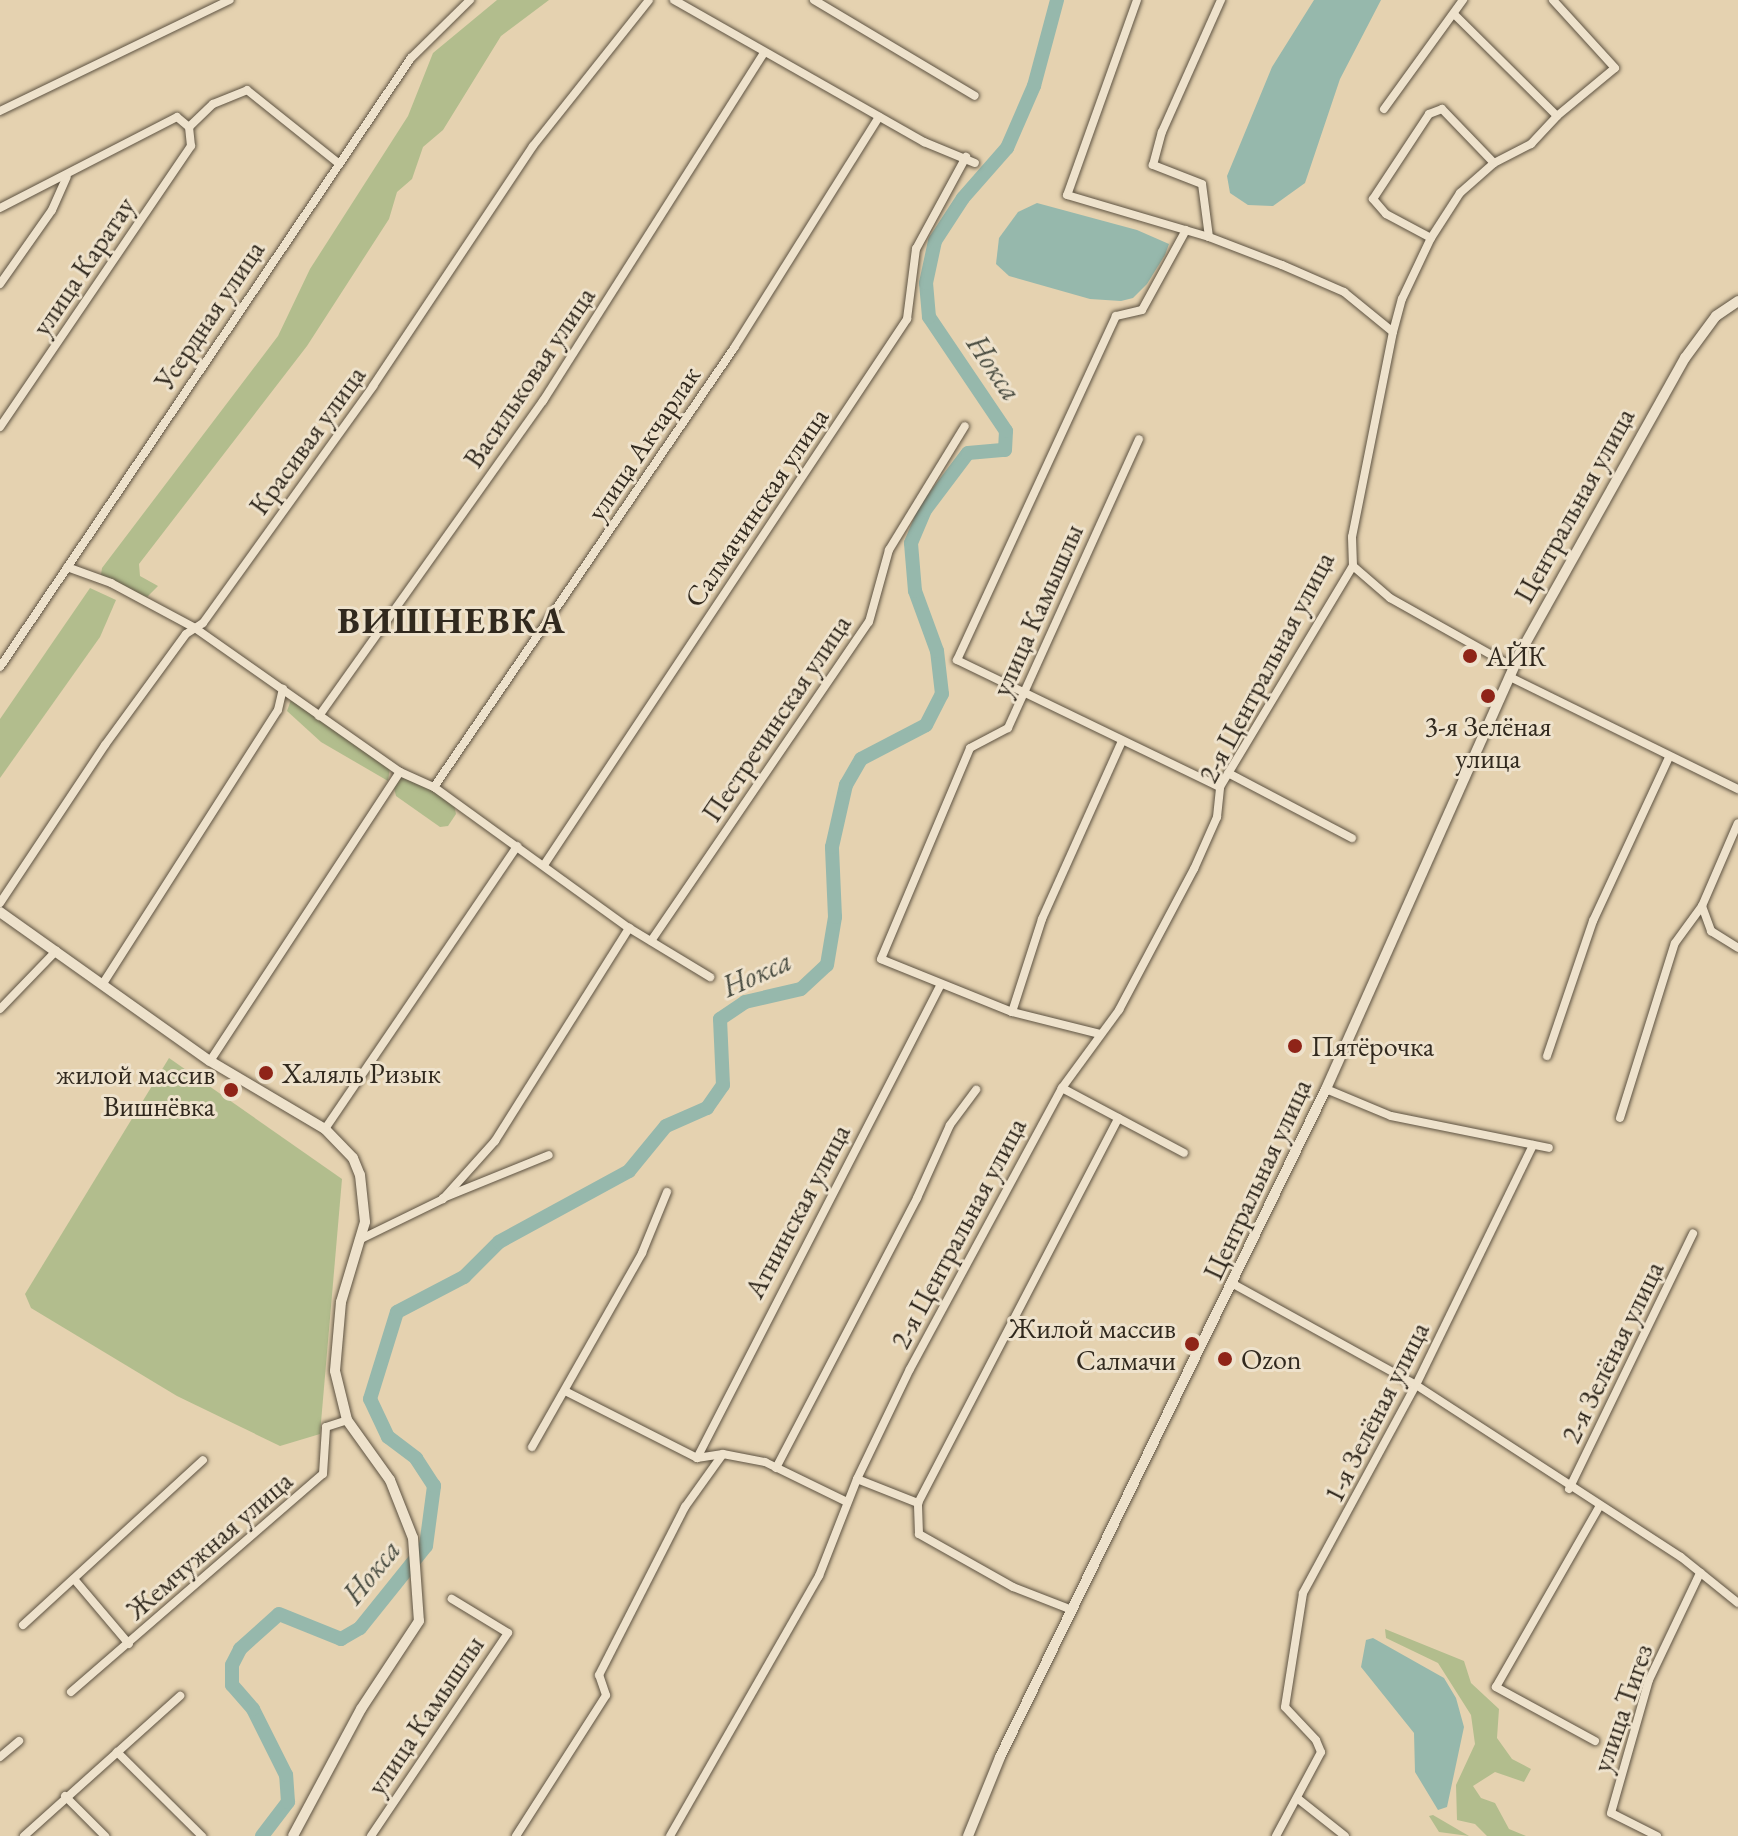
<!DOCTYPE html>
<meta charset="utf-8">
<style>
body{margin:0}
#map{position:relative;width:1738px;height:1836px;overflow:hidden;background:#e5d2b0;font-family:"EB Garamond",serif}
div>[style]{position:absolute}
[style*='--x']{left:calc(var(--x)*1px);top:calc(var(--y)*1px);width:calc(var(--w)*1px);rotate:calc(var(--a)*1deg)}
.green>*{inset:0;background:#b2bd8d}
.water>*{inset:0;background:#96b8ac}
.river>*{height:14px;margin:-7px;padding:0 7px;transform-origin:7px;border-radius:7px;background:#96b8ac}
.roads{filter:drop-shadow(0 0 2px #5e5342) drop-shadow(0 0 2px #5e5342)}
.minor>*{height:8px;margin:-4px;padding:0 4px;transform-origin:4px;border-radius:4px;background:#eee2cc}
.tertiary>*{height:10px;margin:-5px;padding:0 5px;transform-origin:5px;border-radius:5px;background:#eee2cc}
.dots>*{width:22px;height:22px;translate:-50% -50%;box-sizing:border-box;border:4px solid #eee2cc;border-radius:50%}
span{translate:-50% -50%;white-space:nowrap;text-align:center;line-height:1.15;-webkit-text-stroke:6px #eee2cc;paint-order:stroke}
.street-label{font-size:28px;color:#31291e}
.poi-label{font-size:28px;color:#31291e}
.left{translate:0 -50%;text-align:left}
.right{translate:-100% -50%;text-align:right}
.water-label{font-size:30px;color:#4a4d42;font-style:italic}
.district-label{font-size:36px;color:#31291e;font-weight:700;letter-spacing:2px}
</style>
<div id="map">
<div class="green">
<div style="clip-path:polygon(497px 0,549px 0,501px 36px,443px 130px,423px 147px,412px 179px,397px 192px,389px 219px,307px 346px,139px 564px,140px 576px,158px 586px,147px 597px,100px 581px,102px 568px,278px 336px,310px 269px,408px 116px,433px 53px)"></div>
<div style="clip-path:polygon(90px 588px,116px 600px,100px 637px,0 778px,0 719px)"></div>
<div style="clip-path:polygon(292px 697px,391px 761px,388px 781px,321px 742px,287px 711px)"></div>
<div style="clip-path:polygon(411px 776px,454px 805px,456px 814px,448px 826px,440px 827px,396px 796px,394px 788px,401px 777px)"></div>
<div style="clip-path:polygon(169px 1058px,342px 1179px,320px 1434px,280px 1446px,177px 1396px,31px 1308px,25px 1294px)"></div>
<div style="clip-path:polygon(1385px 1629px,1464px 1661px,1471px 1683px,1499px 1709px,1497px 1738px,1512px 1759px,1531px 1769px,1524px 1782px,1495px 1772px,1473px 1786px,1481px 1798px,1495px 1803px,1509px 1829px,1526px 1836px,1487px 1836px,1475px 1824px,1457px 1820px,1456px 1785px,1475px 1744px,1471px 1715px,1438px 1663px,1386px 1638px)"></div>
<div style="clip-path:polygon(1433px 1815px,1469px 1836px,1439px 1832px,1429px 1816px)"></div>
</div>
<div class="water">
<div style="clip-path:polygon(1314px 0,1381px 0,1340px 79px,1305px 183px,1273px 206px,1248px 205px,1230px 193px,1227px 176px,1272px 67px)"></div>
<div style="clip-path:polygon(1037px 203px,1137px 230px,1169px 244px,1165px 255px,1147px 284px,1133px 298px,1121px 301px,1090px 299px,1009px 276px,996px 264px,999px 238px,1018px 212px)"></div>
<div style="clip-path:polygon(1373px 1638px,1444px 1678px,1456px 1698px,1464px 1727px,1447px 1807px,1438px 1810px,1415px 1772px,1414px 1733px,1361px 1667px,1366px 1640px)"></div>
</div>
<div class="river">
<div style="--x:262;--y:1836;--w:43;--a:-52.6"></div>
<div style="--x:288;--y:1802;--w:27;--a:-94"></div>
<div style="--x:286;--y:1775;--w:74;--a:-116.6"></div>
<div style="--x:253;--y:1709;--w:32;--a:-131"></div>
<div style="--x:232;--y:1685;--w:20;--a:-90"></div>
<div style="--x:232;--y:1665;--w:18;--a:-63"></div>
<div style="--x:240;--y:1649;--w:52;--a:-41.9"></div>
<div style="--x:279;--y:1614;--w:67;--a:22"></div>
<div style="--x:341;--y:1639;--w:22;--a:-30"></div>
<div style="--x:360;--y:1628;--w:105;--a:-51.2"></div>
<div style="--x:426;--y:1546;--w:61;--a:-82.4"></div>
<div style="--x:434;--y:1486;--w:33;--a:-123"></div>
<div style="--x:416;--y:1458;--w:35;--a:-143"></div>
<div style="--x:388;--y:1437;--w:42;--a:-115.3"></div>
<div style="--x:370;--y:1399;--w:91;--a:-72.8"></div>
<div style="--x:397;--y:1312;--w:76;--a:-27.6"></div>
<div style="--x:464;--y:1277;--w:49;--a:-45"></div>
<div style="--x:499;--y:1242;--w:148;--a:-28.6"></div>
<div style="--x:629;--y:1171;--w:58;--a:-50.6"></div>
<div style="--x:666;--y:1126;--w:45;--a:-23.7"></div>
<div style="--x:707;--y:1108;--w:28;--a:-55"></div>
<div style="--x:723;--y:1085;--w:66;--a:-92.6"></div>
<div style="--x:720;--y:1019;--w:30;--a:-34"></div>
<div style="--x:745;--y:1002;--w:57;--a:-13.1"></div>
<div style="--x:801;--y:989;--w:35;--a:-43"></div>
<div style="--x:827;--y:965;--w:49;--a:-80.5"></div>
<div style="--x:835;--y:917;--w:70;--a:-92.5"></div>
<div style="--x:832;--y:847;--w:64;--a:-77.3"></div>
<div style="--x:846;--y:785;--w:30;--a:-60"></div>
<div style="--x:861;--y:759;--w:73;--a:-27.6"></div>
<div style="--x:926;--y:725;--w:35;--a:-63"></div>
<div style="--x:942;--y:694;--w:43;--a:-96.6"></div>
<div style="--x:937;--y:651;--w:64;--a:-110.1"></div>
<div style="--x:915;--y:591;--w:48;--a:-94.8"></div>
<div style="--x:911;--y:543;--w:36;--a:-67"></div>
<div style="--x:925;--y:510;--w:71;--a:-53"></div>
<div style="--x:968;--y:453;--w:37;--a:-5"></div>
<div style="--x:1005;--y:450;--w:19;--a:-87"></div>
<div style="--x:1006;--y:431;--w:138;--a:-124"></div>
<div style="--x:929;--y:317;--w:34;--a:-95"></div>
<div style="--x:926;--y:283;--w:43;--a:-77.9"></div>
<div style="--x:935;--y:241;--w:51;--a:-56.9"></div>
<div style="--x:963;--y:198;--w:67;--a:-48.7"></div>
<div style="--x:1007;--y:148;--w:68;--a:-66.5"></div>
<div style="--x:1034;--y:86;--w:89;--a:-75"></div>
</div>
<div class="roads">
<div class="minor">
<div style="--x:674;--y:0;--w:288;--a:29.6"></div>
<div style="--x:924;--y:142;--w:55;--a:22.4"></div>
<div style="--x:814;--y:0;--w:187;--a:30.8"></div>
<div style="--x:1137;--y:0;--w:207;--a:109.7"></div>
<div style="--x:1067;--y:195;--w:148;--a:16.5"></div>
<div style="--x:1209;--y:237;--w:78;--a:21"></div>
<div style="--x:1282;--y:265;--w:68;--a:23.5"></div>
<div style="--x:1344;--y:292;--w:63;--a:39.2"></div>
<div style="--x:1454;--y:14;--w:145;--a:44.7"></div>
<div style="--x:1384;--y:109;--w:135;--a:-54.1"></div>
<div style="--x:0;--y:111;--w:255;--a:-25.8"></div>
<div style="--x:189;--y:127;--w:33;--a:-44"></div>
<div style="--x:213;--y:104;--w:37;--a:-22"></div>
<div style="--x:247;--y:90;--w:115;--a:38.7"></div>
<div style="--x:0;--y:208;--w:199;--a:-27.2"></div>
<div style="--x:177;--y:117;--w:16;--a:40"></div>
<div style="--x:1186;--y:230;--w:91;--a:118.8"></div>
<div style="--x:1142;--y:310;--w:27;--a:167"></div>
<div style="--x:1116;--y:316;--w:379;--a:114.8"></div>
<div style="--x:957;--y:660;--w:292;--a:25.8"></div>
<div style="--x:1209;--y:237;--w:53;--a:-97.5"></div>
<div style="--x:1202;--y:184;--w:53;--a:-158.8"></div>
<div style="--x:1153;--y:165;--w:34;--a:-75"></div>
<div style="--x:1162;--y:132;--w:145;--a:-65.9"></div>
<div style="--x:1431;--y:238;--w:51;--a:-151.9"></div>
<div style="--x:1386;--y:214;--w:20;--a:-131"></div>
<div style="--x:1373;--y:199;--w:102;--a:-56.6"></div>
<div style="--x:1429;--y:114;--w:14;--a:-21"></div>
<div style="--x:1442;--y:109;--w:75;--a:46.1"></div>
<div style="--x:0;--y:284;--w:90;--a:-54.9"></div>
<div style="--x:52;--y:210;--w:36;--a:-66"></div>
<div style="--x:0;--y:427;--w:340;--a:-55.8"></div>
<div style="--x:191;--y:146;--w:19;--a:-96"></div>
<div style="--x:1353;--y:566;--w:49;--a:40.9"></div>
<div style="--x:1390;--y:598;--w:141;--a:29.3"></div>
<div style="--x:67;--y:567;--w:47;--a:20"></div>
<div style="--x:111;--y:583;--w:95;--a:28.2"></div>
<div style="--x:195;--y:628;--w:251;--a:35.1"></div>
<div style="--x:400;--y:772;--w:37;--a:24"></div>
<div style="--x:434;--y:787;--w:241;--a:35.9"></div>
<div style="--x:629;--y:928;--w:95;--a:31.2"></div>
<div style="--x:0;--y:667;--w:735;--a:-55.99"></div>
<div style="--x:411;--y:58;--w:83;--a:-44.5"></div>
<div style="--x:1510;--y:677;--w:254;--a:26.2"></div>
<div style="--x:319;--y:716;--w:387;--a:-54.6"></div>
<div style="--x:543;--y:401;--w:411;--a:-57.6"></div>
<div style="--x:1228;--y:773;--w:140;--a:27.7"></div>
<div style="--x:434;--y:787;--w:532;--a:-55.65"></div>
<div style="--x:734;--y:348;--w:273;--a:-57.9"></div>
<div style="--x:544;--y:865;--w:656;--a:-56.38"></div>
<div style="--x:907;--y:319;--w:71;--a:-82.7"></div>
<div style="--x:916;--y:249;--w:105;--a:-61.5"></div>
<div style="--x:0;--y:903;--w:190;--a:-56.4"></div>
<div style="--x:105;--y:745;--w:137;--a:-53.9"></div>
<div style="--x:186;--y:634;--w:20;--a:-33"></div>
<div style="--x:203;--y:623;--w:292;--a:-54.3"></div>
<div style="--x:373;--y:386;--w:288;--a:-56.3"></div>
<div style="--x:533;--y:146;--w:186;--a:-51.5"></div>
<div style="--x:1702;--y:906;--w:27;--a:70"></div>
<div style="--x:1711;--y:931;--w:32;--a:32"></div>
<div style="--x:651;--y:941;--w:386;--a:-55.7"></div>
<div style="--x:869;--y:622;--w:75;--a:-74.5"></div>
<div style="--x:889;--y:550;--w:145;--a:-58.5"></div>
<div style="--x:102;--y:985;--w:326;--a:-57.4"></div>
<div style="--x:278;--y:710;--w:22;--a:-77"></div>
<div style="--x:0;--y:1009;--w:81;--a:-46"></div>
<div style="--x:1012;--y:1012;--w:98;--a:-72.1"></div>
<div style="--x:1042;--y:919;--w:195;--a:-65.8"></div>
<div style="--x:1100;--y:1034;--w:91;--a:-166"></div>
<div style="--x:1012;--y:1012;--w:141;--a:-158"></div>
<div style="--x:881;--y:959;--w:229;--a:-67.1"></div>
<div style="--x:970;--y:748;--w:43;--a:-27.8"></div>
<div style="--x:1008;--y:728;--w:317;--a:-65.6"></div>
<div style="--x:1547;--y:1056;--w:143;--a:-71.2"></div>
<div style="--x:1593;--y:921;--w:181;--a:-65.1"></div>
<div style="--x:210;--y:1061;--w:346;--a:-56.7"></div>
<div style="--x:1062;--y:1088;--w:138;--a:28"></div>
<div style="--x:1326;--y:1089;--w:70;--a:22.6"></div>
<div style="--x:1391;--y:1116;--w:161;--a:11.4"></div>
<div style="--x:1620;--y:1118;--w:183;--a:-72.6"></div>
<div style="--x:1675;--y:943;--w:46;--a:-53.9"></div>
<div style="--x:1702;--y:906;--w:90;--a:-66.6"></div>
<div style="--x:325;--y:1129;--w:342;--a:-55.8"></div>
<div style="--x:443;--y:1198;--w:114;--a:-22.1"></div>
<div style="--x:359;--y:1240;--w:93;--a:-26"></div>
<div style="--x:443;--y:1199;--w:78;--a:-48.1"></div>
<div style="--x:495;--y:1141;--w:252;--a:-57.8"></div>
<div style="--x:1235;--y:1285;--w:207;--a:28.9"></div>
<div style="--x:1416;--y:1385;--w:316;--a:33"></div>
<div style="--x:1681;--y:1557;--w:73;--a:38.9"></div>
<div style="--x:567;--y:1392;--w:146;--a:26.9"></div>
<div style="--x:697;--y:1458;--w:26;--a:-9"></div>
<div style="--x:723;--y:1454;--w:43;--a:10.8"></div>
<div style="--x:765;--y:1462;--w:91;--a:26"></div>
<div style="--x:532;--y:1447;--w:223;--a:-60.4"></div>
<div style="--x:642;--y:1253;--w:66;--a:-67.7"></div>
<div style="--x:697;--y:1458;--w:531;--a:-62.76"></div>
<div style="--x:776;--y:1468;--w:305;--a:-62.4"></div>
<div style="--x:917;--y:1198;--w:80;--a:-65.7"></div>
<div style="--x:950;--y:1125;--w:44;--a:-53.4"></div>
<div style="--x:857;--y:1479;--w:66;--a:21.5"></div>
<div style="--x:1569;--y:1489;--w:284;--a:-64.1"></div>
<div style="--x:74;--y:1579;--w:85;--a:49.8"></div>
<div style="--x:1072;--y:1610;--w:63;--a:-158.7"></div>
<div style="--x:1013;--y:1587;--w:108;--a:-150.6"></div>
<div style="--x:919;--y:1534;--w:31;--a:-92"></div>
<div style="--x:918;--y:1503;--w:434;--a:-62.5"></div>
<div style="--x:23;--y:1625;--w:244;--a:-42.5"></div>
<div style="--x:71;--y:1692;--w:333;--a:-40.9"></div>
<div style="--x:323;--y:1474;--w:47;--a:-86.3"></div>
<div style="--x:326;--y:1427;--w:22;--a:-18"></div>
<div style="--x:1595;--y:1741;--w:113;--a:-151.4"></div>
<div style="--x:1496;--y:1687;--w:207;--a:-60.2"></div>
<div style="--x:117;--y:1752;--w:120;--a:44.7"></div>
<div style="--x:0;--y:1757;--w:25;--a:-40"></div>
<div style="--x:65;--y:1796;--w:57;--a:45"></div>
<div style="--x:1297;--y:1798;--w:61;--a:38.4"></div>
<div style="--x:24;--y:1836;--w:210;--a:-41.9"></div>
<div style="--x:371;--y:1836;--w:245;--a:-56"></div>
<div style="--x:508;--y:1633;--w:66;--a:-148.7"></div>
<div style="--x:516;--y:1836;--w:167;--a:-57.4"></div>
<div style="--x:606;--y:1695;--w:21;--a:-109"></div>
<div style="--x:599;--y:1675;--w:189;--a:-62.9"></div>
<div style="--x:685;--y:1507;--w:65;--a:-54.4"></div>
<div style="--x:670;--y:1836;--w:300;--a:-60.2"></div>
<div style="--x:819;--y:1576;--w:104;--a:-68.6"></div>
<div style="--x:857;--y:1479;--w:122;--a:-64.3"></div>
<div style="--x:910;--y:1369;--w:319;--a:-61.6"></div>
<div style="--x:1062;--y:1088;--w:97;--a:-53.8"></div>
<div style="--x:1119;--y:1010;--w:160;--a:-62"></div>
<div style="--x:1194;--y:869;--w:57;--a:-66.1"></div>
<div style="--x:1217;--y:817;--w:30;--a:-84"></div>
<div style="--x:1220;--y:787;--w:258;--a:-59"></div>
<div style="--x:1353;--y:566;--w:29;--a:-92"></div>
<div style="--x:1352;--y:537;--w:209;--a:-78.7"></div>
<div style="--x:1393;--y:332;--w:34;--a:-75"></div>
<div style="--x:1402;--y:299;--w:68;--a:-64.6"></div>
<div style="--x:1431;--y:238;--w:54;--a:-57.2"></div>
<div style="--x:1460;--y:193;--w:45;--a:-41.4"></div>
<div style="--x:1494;--y:163;--w:42;--a:-27.2"></div>
<div style="--x:1531;--y:144;--w:38;--a:-47"></div>
<div style="--x:1557;--y:116;--w:75;--a:-39.6"></div>
<div style="--x:1615;--y:68;--w:92;--a:-132.4"></div>
<div style="--x:1276;--y:1836;--w:95;--a:-61.8"></div>
<div style="--x:1321;--y:1752;--w:13;--a:-113"></div>
<div style="--x:1316;--y:1740;--w:45;--a:-133.2"></div>
<div style="--x:1285;--y:1707;--w:115;--a:-81"></div>
<div style="--x:1303;--y:1593;--w:237;--a:-61.5"></div>
<div style="--x:1416;--y:1385;--w:267;--a:-64"></div>
<div style="--x:1657;--y:1836;--w:51;--a:-153.4"></div>
<div style="--x:1611;--y:1813;--w:138;--a:-74.1"></div>
<div style="--x:1649;--y:1680;--w:119;--a:-64.5"></div>
</div>
<div class="tertiary">
<div style="--x:0;--y:912;--w:257;--a:35.4"></div>
<div style="--x:210;--y:1061;--w:134;--a:30.6"></div>
<div style="--x:325;--y:1129;--w:40;--a:46"></div>
<div style="--x:353;--y:1158;--w:18;--a:68"></div>
<div style="--x:360;--y:1175;--w:47;--a:83.9"></div>
<div style="--x:365;--y:1222;--w:84;--a:106.7"></div>
<div style="--x:341;--y:1302;--w:69;--a:95"></div>
<div style="--x:335;--y:1371;--w:50;--a:76.2"></div>
<div style="--x:347;--y:1420;--w:74;--a:54.4"></div>
<div style="--x:390;--y:1480;--w:62;--a:68.4"></div>
<div style="--x:413;--y:1538;--w:83;--a:85.9"></div>
<div style="--x:419;--y:1621;--w:105;--a:123.4"></div>
<div style="--x:361;--y:1709;--w:144;--a:118.2"></div>
<div style="--x:968;--y:1836;--w:85;--a:-67.9"></div>
<div style="--x:1000;--y:1757;--w:743;--a:-63.99"></div>
<div style="--x:1326;--y:1089;--w:477;--a:-66"></div>
<div style="--x:1520;--y:653;--w:338;--a:-60.8"></div>
<div style="--x:1685;--y:358;--w:52;--a:-53.6"></div>
<div style="--x:1716;--y:316;--w:27;--a:-34"></div>
</div>
</div>
<div class="dots">
<div style="left:1470px;top:656px;background:#8f2418"></div>
<div style="left:1488px;top:696px;background:#8f2418"></div>
<div style="left:1295px;top:1046px;background:#8f2418"></div>
<div style="left:266px;top:1073px;background:#8f2418"></div>
<div style="left:231px;top:1090px;background:#8f2418"></div>
<div style="left:1192px;top:1344px;background:#8f2418"></div>
<div style="left:1225px;top:1359px;background:#8f2418"></div>
</div>
<div class="street-label">
<span style="left:83px;top:266px;rotate:-56deg">улица Каратау</span>
<span style="left:209px;top:315px;rotate:-56deg">Усердная улица</span>
<span style="left:529px;top:377px;rotate:-56deg">Васильковая улица</span>
<span style="left:307px;top:440px;rotate:-54deg">Красивая улица</span>
<span style="left:643px;top:443px;rotate:-56deg">улица Акчарлак</span>
<span style="left:1574px;top:505px;rotate:-61deg">Центральная улица</span>
<span style="left:756px;top:507px;rotate:-56deg">Салмачинская улица</span>
<span style="left:1037px;top:610px;rotate:-66deg">улица Камышлы</span>
<span style="left:1266px;top:667px;rotate:-62deg">2-я Центральная улица</span>
<span style="left:776px;top:718px;rotate:-56deg">Пестречинская улица</span>
<span style="left:1257px;top:1179px;rotate:-65deg">Центральная улица</span>
<span style="left:797px;top:1211px;rotate:-62deg">Атнинская улица</span>
<span style="left:958px;top:1233px;rotate:-62deg">2-я Центральная улица</span>
<span style="left:1612px;top:1352px;rotate:-64deg">2-я Зелёная улица</span>
<span style="left:1376px;top:1412px;rotate:-63deg">1-я Зелёная улица</span>
<span style="left:209px;top:1545px;rotate:-41deg">Жемчужная улица</span>
<span style="left:1622px;top:1708px;rotate:-71deg">улица Тигез</span>
<span style="left:425px;top:1715px;rotate:-56deg">улица Камышлы</span>
</div>
<div class="poi-label">
<span class="left" style="left:1486px;top:656px">АЙК</span>
<span style="left:1488px;top:742px">3-я Зелёная<br>улица</span>
<span class="left" style="left:1311px;top:1046px">Пятёрочка</span>
<span class="left" style="left:282px;top:1073px">Халяль Ризык</span>
<span class="right" style="left:215px;top:1090px">жилой массив<br>Вишнёвка</span>
<span class="right" style="left:1176px;top:1344px">Жилой массив<br>Салмачи</span>
<span class="left" style="left:1241px;top:1359px">Ozon</span>
</div>
<div class="water-label">
<span style="left:994px;top:368px;rotate:56deg">Нокса</span>
<span style="left:757px;top:974px;rotate:-24deg">Нокса</span>
<span style="left:372px;top:1572px;rotate:-51deg">Нокса</span>
</div>
<div class="district-label">
<span style="left:452px;top:621px">ВИШНЕВКА</span>
</div>
</div>
